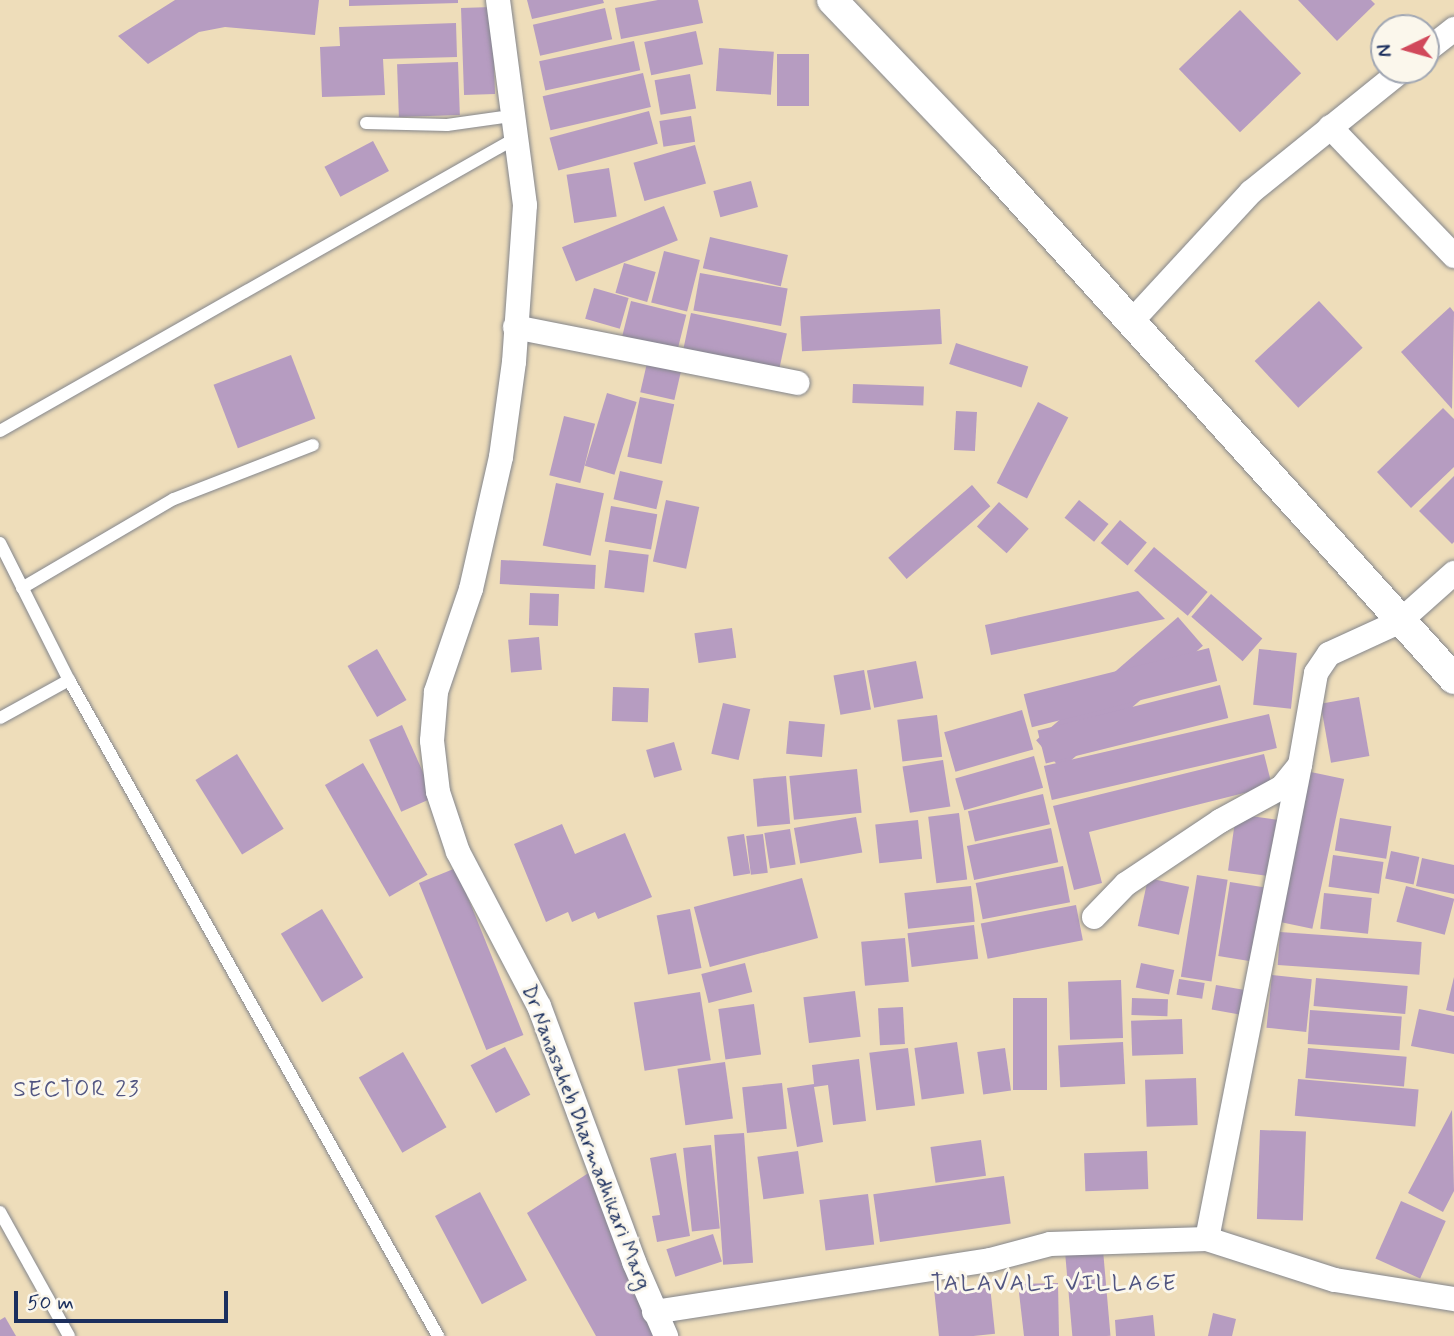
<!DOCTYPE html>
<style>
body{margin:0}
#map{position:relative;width:1454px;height:1336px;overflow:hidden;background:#eeddba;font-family:Mynerve,sans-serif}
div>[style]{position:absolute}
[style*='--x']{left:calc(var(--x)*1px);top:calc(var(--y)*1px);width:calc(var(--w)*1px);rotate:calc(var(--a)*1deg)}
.building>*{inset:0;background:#b69cc1;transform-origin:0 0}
.roads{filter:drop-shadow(0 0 2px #84868c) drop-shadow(0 0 2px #84868c)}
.service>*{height:12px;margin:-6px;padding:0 6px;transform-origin:6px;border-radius:6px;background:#fff}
.minor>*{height:24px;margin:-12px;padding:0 12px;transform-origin:12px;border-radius:12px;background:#fff}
.tertiary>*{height:30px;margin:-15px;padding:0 15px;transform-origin:15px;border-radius:15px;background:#fff}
span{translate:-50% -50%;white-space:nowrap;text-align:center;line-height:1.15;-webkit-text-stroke:6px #fbf7ec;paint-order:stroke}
.street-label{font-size:21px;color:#1b2f5e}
.neighbourhood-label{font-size:23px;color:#515581;letter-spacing:2px}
.north{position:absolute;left:1370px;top:14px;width:70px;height:70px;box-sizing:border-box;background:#fbf7ec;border:2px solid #a1a7b3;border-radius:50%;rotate:265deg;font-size:19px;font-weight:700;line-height:28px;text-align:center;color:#1b2f5e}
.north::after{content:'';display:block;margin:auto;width:24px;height:32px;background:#d1495b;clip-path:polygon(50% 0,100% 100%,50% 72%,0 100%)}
.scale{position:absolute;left:14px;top:1291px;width:214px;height:32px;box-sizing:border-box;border:4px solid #1b2f5e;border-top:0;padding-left:9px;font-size:21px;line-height:24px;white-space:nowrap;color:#1b2f5e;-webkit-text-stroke:5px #fbf7ec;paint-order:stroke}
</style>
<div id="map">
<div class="building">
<div style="clip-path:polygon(175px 0,319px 0,315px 35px,225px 27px,199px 32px,148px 64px,118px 36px)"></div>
<div style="clip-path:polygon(349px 0,458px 0,458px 3px,349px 6px)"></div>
<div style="clip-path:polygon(527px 0,603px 0,604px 3px,532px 19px)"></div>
<div style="clip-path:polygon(658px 0,698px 0,703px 23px,621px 39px,615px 8px)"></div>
<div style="clip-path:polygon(1298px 0,1371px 0,1375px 4px,1337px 41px)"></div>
<div style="left:492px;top:7px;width:87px;height:31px;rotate:88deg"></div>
<div style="left:605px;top:8px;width:32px;height:74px;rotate:77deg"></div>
<div style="left:1240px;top:10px;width:88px;height:85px;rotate:46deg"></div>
<div style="clip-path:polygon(456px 23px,457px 57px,383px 59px,385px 95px,322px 97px,320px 47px,340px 46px,339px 27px)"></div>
<div style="left:696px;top:31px;width:34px;height:53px;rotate:78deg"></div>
<div style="left:634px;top:41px;width:30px;height:97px;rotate:78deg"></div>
<div style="left:719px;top:48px;width:55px;height:43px;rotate:4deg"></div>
<div style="left:777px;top:54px;width:32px;height:52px"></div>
<div style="left:458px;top:62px;width:53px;height:61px;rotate:88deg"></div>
<div style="left:643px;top:73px;width:35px;height:103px;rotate:77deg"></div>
<div style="left:690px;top:74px;width:35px;height:36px;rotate:80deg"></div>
<div style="left:649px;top:111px;width:34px;height:103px;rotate:75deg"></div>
<div style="left:691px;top:116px;width:26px;height:32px;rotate:81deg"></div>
<div style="left:373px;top:141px;width:34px;height:55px;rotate:62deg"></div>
<div style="left:695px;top:145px;width:40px;height:64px;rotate:74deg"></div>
<div style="left:609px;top:168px;width:49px;height:43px;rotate:81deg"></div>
<div style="left:751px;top:181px;width:27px;height:39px;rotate:75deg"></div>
<div style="left:664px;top:206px;width:37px;height:110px;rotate:68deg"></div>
<div style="left:710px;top:237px;width:80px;height:32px;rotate:13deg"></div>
<div style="left:664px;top:251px;width:37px;height:53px;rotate:14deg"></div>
<div style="left:624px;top:263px;width:33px;height:31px;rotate:16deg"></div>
<div style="left:700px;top:273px;width:89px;height:38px;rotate:10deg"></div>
<div style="left:594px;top:288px;width:36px;height:32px;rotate:16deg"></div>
<div style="left:631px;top:301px;width:57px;height:36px;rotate:14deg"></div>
<div style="left:1319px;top:301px;width:64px;height:88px;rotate:47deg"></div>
<div style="clip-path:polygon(1450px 307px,1454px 312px,1452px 409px,1401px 352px)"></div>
<div style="left:940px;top:309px;width:35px;height:140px;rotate:87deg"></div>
<div style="left:691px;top:313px;width:98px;height:38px;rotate:12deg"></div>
<div style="left:956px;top:343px;width:76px;height:22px;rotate:18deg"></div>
<div style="left:291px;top:355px;width:68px;height:83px;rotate:69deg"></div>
<div style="left:647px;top:363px;width:35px;height:30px;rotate:13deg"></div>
<div style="left:853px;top:384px;width:71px;height:19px;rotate:2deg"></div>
<div style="left:607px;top:393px;width:31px;height:76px;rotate:17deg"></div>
<div style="left:640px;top:397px;width:35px;height:61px;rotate:12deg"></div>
<div style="left:1038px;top:402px;width:34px;height:91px;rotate:27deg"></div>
<div style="clip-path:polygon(1443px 408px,1454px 419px,1454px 467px,1411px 508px,1377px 472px)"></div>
<div style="left:956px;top:411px;width:21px;height:39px;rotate:3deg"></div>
<div style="left:564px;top:416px;width:32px;height:61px;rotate:14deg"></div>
<div style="left:620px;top:471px;width:44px;height:29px;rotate:13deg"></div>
<div style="clip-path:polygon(1454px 476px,1454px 542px,1452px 544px,1419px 511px)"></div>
<div style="left:556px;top:483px;width:49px;height:64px;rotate:12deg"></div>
<div style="left:972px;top:485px;width:28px;height:111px;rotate:49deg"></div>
<div style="left:666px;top:500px;width:34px;height:63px;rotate:12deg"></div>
<div style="left:1079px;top:500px;width:38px;height:23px;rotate:39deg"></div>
<div style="left:999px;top:502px;width:40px;height:33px;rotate:42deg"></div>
<div style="left:611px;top:506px;width:47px;height:36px;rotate:10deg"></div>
<div style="left:1120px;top:520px;width:35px;height:30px;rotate:40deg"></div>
<div style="left:1154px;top:547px;width:70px;height:31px;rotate:40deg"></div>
<div style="left:609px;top:550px;width:40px;height:38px;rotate:7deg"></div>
<div style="left:501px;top:560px;width:95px;height:24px;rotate:3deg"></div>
<div style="clip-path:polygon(1138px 591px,1165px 619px,991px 655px,985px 625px)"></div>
<div style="left:530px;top:593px;width:29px;height:32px;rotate:2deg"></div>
<div style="left:1211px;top:594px;width:68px;height:30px;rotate:41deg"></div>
<div style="left:1178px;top:617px;width:38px;height:188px;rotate:49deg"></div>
<div style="left:732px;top:628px;width:30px;height:38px;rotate:82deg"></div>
<div style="left:539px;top:637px;width:33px;height:31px;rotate:85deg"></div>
<div style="left:1209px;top:648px;width:34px;height:191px;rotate:76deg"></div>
<div style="left:377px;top:649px;width:59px;height:34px;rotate:60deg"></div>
<div style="left:1259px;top:649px;width:38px;height:56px;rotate:6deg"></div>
<div style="left:916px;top:661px;width:38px;height:50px;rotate:79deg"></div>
<div style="left:864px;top:670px;width:40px;height:31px;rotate:80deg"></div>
<div style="left:1220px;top:685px;width:34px;height:188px;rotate:76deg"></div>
<div style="left:613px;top:687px;width:36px;height:34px;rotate:2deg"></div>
<div style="left:1359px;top:697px;width:60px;height:39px;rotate:80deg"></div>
<div style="left:723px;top:703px;width:28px;height:52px;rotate:13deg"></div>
<div style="left:1022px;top:710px;width:41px;height:81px;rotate:74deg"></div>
<div style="left:1269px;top:714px;width:35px;height:231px;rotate:77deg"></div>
<div style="left:937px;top:715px;width:42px;height:40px;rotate:83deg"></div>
<div style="left:789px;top:721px;width:36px;height:33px;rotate:5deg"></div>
<div style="left:402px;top:725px;width:79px;height:36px;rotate:66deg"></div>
<div style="left:674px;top:742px;width:29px;height:29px;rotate:74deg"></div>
<div style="left:237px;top:754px;width:88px;height:49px;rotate:58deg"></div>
<div style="clip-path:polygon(1264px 754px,1272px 786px,1089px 832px,1102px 883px,1074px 890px,1053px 806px)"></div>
<div style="left:1034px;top:756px;width:33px;height:82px;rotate:74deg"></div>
<div style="left:943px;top:760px;width:47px;height:41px;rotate:81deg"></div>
<div style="left:363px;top:763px;width:129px;height:44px;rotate:60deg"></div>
<div style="left:857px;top:769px;width:44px;height:68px;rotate:84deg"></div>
<div style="left:1306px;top:771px;width:39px;height:153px;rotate:12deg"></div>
<div style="left:786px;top:776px;width:48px;height:33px;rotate:85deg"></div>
<div style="left:1043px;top:794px;width:31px;height:77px;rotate:77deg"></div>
<div style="left:959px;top:813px;width:67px;height:31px;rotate:83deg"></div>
<div style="left:1236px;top:814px;width:50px;height:57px;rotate:8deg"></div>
<div style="left:856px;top:817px;width:36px;height:63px;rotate:80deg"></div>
<div style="left:1340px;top:818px;width:52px;height:33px;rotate:9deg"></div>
<div style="left:918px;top:820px;width:39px;height:43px;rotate:84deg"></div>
<div style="clip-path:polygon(562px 824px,575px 854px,625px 833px,652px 897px,598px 919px,595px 912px,572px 922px,568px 912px,546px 922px,514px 844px)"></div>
<div style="left:1051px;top:828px;width:35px;height:86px;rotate:78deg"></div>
<div style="left:790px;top:829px;width:36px;height:26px;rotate:81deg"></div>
<div style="left:744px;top:834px;width:40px;height:17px;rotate:81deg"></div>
<div style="left:763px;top:834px;width:39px;height:17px;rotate:83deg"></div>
<div style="left:1391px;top:851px;width:29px;height:28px;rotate:12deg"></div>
<div style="left:1333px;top:855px;width:51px;height:32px;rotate:8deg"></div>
<div style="clip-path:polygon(1422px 858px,1454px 865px,1454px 894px,1416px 886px)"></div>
<div style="left:1063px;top:866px;width:37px;height:89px;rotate:79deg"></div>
<div style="left:456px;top:868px;width:180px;height:40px;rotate:68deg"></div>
<div style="left:1197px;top:875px;width:31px;height:103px;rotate:9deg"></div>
<div style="left:802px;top:878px;width:62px;height:112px;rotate:75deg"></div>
<div style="left:1148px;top:878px;width:42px;height:49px;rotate:12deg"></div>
<div style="left:1230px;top:882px;width:39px;height:75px;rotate:9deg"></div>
<div style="left:971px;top:886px;width:36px;height:67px;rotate:84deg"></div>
<div style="left:1406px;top:886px;width:50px;height:37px;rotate:15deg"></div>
<div style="left:1324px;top:893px;width:48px;height:36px;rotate:6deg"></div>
<div style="left:1076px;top:905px;width:36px;height:97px;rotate:79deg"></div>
<div style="left:322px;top:909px;width:80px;height:48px;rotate:59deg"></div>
<div style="left:690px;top:909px;width:60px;height:34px;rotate:79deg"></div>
<div style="left:974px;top:925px;width:34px;height:67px;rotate:83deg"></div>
<div style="left:1280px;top:932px;width:142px;height:33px;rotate:4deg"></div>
<div style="left:905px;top:938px;width:44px;height:44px;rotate:85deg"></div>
<div style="left:745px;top:963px;width:30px;height:45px;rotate:76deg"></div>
<div style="left:1141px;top:963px;width:34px;height:25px;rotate:12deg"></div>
<div style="left:1272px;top:975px;width:40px;height:53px;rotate:6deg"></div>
<div style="clip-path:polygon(1454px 977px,1454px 1012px,1446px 1010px)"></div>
<div style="left:1316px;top:978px;width:92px;height:28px;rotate:5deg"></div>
<div style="left:1179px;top:979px;width:26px;height:16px;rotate:9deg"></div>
<div style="left:1121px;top:980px;width:58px;height:53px;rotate:88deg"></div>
<div style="left:1216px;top:985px;width:41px;height:25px;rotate:10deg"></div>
<div style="left:855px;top:991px;width:46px;height:52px;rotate:83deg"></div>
<div style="left:700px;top:992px;width:69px;height:67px;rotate:81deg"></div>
<div style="left:1013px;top:998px;width:34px;height:92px"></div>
<div style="left:1132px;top:998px;width:36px;height:17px;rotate:2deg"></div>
<div style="left:754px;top:1004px;width:51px;height:36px;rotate:82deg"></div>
<div style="left:903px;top:1007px;width:37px;height:25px;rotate:87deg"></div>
<div style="clip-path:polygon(1419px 1009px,1454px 1016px,1454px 1054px,1411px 1046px)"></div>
<div style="left:1310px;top:1010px;width:92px;height:34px;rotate:4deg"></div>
<div style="left:1182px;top:1019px;width:35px;height:51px;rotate:88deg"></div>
<div style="left:957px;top:1042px;width:52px;height:43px;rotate:82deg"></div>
<div style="left:1123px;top:1042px;width:42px;height:65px;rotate:87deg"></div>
<div style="left:505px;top:1047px;width:54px;height:39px;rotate:62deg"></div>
<div style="left:908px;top:1048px;width:58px;height:39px;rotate:83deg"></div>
<div style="left:1005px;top:1048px;width:43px;height:28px;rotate:82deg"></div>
<div style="left:1308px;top:1048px;width:99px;height:30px;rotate:5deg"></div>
<div style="left:403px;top:1052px;width:87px;height:51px;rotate:60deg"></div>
<div style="clip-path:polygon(859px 1059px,866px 1121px,833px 1125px,828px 1085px,814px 1087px,823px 1142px,797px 1147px,787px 1088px,814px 1084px,812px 1065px)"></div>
<div style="left:725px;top:1062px;width:57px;height:48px;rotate:82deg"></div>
<div style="left:1196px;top:1078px;width:47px;height:51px;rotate:88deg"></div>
<div style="left:1298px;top:1079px;width:121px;height:37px;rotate:5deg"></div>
<div style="left:782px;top:1083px;width:46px;height:40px;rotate:84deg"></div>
<div style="clip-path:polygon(1452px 1110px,1454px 1191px,1443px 1212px,1408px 1193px)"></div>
<div style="left:1260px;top:1130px;width:46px;height:89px;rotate:2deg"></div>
<div style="left:744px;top:1133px;width:130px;height:30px;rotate:86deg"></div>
<div style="left:981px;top:1140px;width:36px;height:51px;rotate:82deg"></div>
<div style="left:711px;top:1145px;width:84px;height:28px;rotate:84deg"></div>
<div style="left:798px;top:1151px;width:43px;height:41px;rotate:82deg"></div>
<div style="left:1147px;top:1151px;width:38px;height:63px;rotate:88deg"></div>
<div style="clip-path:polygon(676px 1153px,690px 1236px,657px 1242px,652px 1216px,660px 1215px,650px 1158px)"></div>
<div style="clip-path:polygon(590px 1172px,657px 1336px,596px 1336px,527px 1213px)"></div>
<div style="left:1004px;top:1176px;width:48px;height:132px;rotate:82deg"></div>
<div style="left:480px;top:1192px;width:100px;height:51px;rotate:62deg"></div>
<div style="left:868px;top:1194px;width:51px;height:49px;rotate:83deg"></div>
<div style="left:1401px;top:1201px;width:49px;height:63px;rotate:24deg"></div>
<div style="left:713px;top:1234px;width:29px;height:49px;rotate:72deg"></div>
<div style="left:1103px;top:1250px;width:86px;height:38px;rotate:85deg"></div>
<div style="clip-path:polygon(1058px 1283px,1059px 1336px,1024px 1336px,1018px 1284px)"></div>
<div style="left:990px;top:1286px;width:48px;height:56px;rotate:84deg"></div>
<div style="clip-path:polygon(1213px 1313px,1236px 1319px,1232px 1336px,1208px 1336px)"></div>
<div style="clip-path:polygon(1153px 1315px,1155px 1336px,1116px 1336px,1115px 1320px)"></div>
<div style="clip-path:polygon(5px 1317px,16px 1336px,0 1336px,0 1320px)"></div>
</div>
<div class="roads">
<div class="service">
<div style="--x:366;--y:123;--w:81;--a:1.4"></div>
<div style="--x:447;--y:125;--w:65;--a:-8"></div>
<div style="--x:0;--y:431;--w:591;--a:-29.6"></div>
<div style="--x:0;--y:543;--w:153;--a:63.3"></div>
<div style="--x:69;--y:680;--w:753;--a:60.64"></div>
<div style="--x:22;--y:588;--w:176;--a:-30.4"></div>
<div style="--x:174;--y:499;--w:149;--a:-21.2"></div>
<div style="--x:0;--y:718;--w:79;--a:-28.8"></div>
<div style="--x:0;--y:1212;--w:142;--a:60.9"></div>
</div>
<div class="minor">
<div style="--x:498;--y:0;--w:207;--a:82.5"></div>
<div style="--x:525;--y:205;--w:157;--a:94"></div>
<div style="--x:514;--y:362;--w:96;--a:97.8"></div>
<div style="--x:501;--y:457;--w:135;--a:102.8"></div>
<div style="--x:471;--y:589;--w:109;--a:108.8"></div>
<div style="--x:436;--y:692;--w:49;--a:94.7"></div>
<div style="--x:432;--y:741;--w:51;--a:83.3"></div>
<div style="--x:438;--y:792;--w:63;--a:71.6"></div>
<div style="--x:458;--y:852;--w:174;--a:62.3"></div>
<div style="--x:539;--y:1006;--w:273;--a:69.6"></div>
<div style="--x:634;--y:1262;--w:81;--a:66.6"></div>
<div style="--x:1426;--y:51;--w:36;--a:-38"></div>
<div style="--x:1330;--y:127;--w:179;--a:46.1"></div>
<div style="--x:1131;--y:322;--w:177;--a:-47.3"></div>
<div style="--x:1251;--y:192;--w:194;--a:-38.9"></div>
<div style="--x:515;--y:327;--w:288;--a:11.2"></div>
<div style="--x:1300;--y:765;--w:483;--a:101.1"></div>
<div style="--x:1207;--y:1239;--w:134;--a:17.8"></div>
<div style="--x:1335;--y:1280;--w:121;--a:9.1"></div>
<div style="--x:1094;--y:917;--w:46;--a:-45.9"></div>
<div style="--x:1126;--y:884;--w:113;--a:-33.8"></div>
<div style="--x:1220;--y:821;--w:71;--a:-28.7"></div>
<div style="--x:1282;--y:787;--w:28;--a:-51"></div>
<div style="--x:1300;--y:765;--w:93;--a:-80.1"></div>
<div style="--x:1316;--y:673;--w:23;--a:-56"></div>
<div style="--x:1329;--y:654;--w:77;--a:-24.6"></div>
<div style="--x:1399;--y:622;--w:74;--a:-41.7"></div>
<div style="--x:654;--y:1312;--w:340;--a:-8.8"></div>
<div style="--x:990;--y:1260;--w:62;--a:-14.9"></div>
<div style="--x:1050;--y:1244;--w:157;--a:-1.8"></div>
</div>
<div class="tertiary">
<div style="--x:832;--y:0;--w:220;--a:46.3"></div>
<div style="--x:984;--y:159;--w:701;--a:47.89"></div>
</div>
</div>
<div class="street-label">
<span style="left:586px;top:1137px;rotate:69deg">Dr Nanasaheb Dharmadhikari Marg</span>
</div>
<div class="neighbourhood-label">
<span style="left:77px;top:1090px">SECTOR 23</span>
<span style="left:1054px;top:1284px">TALAVALI VILLAGE</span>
</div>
<div class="north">N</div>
<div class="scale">50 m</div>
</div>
